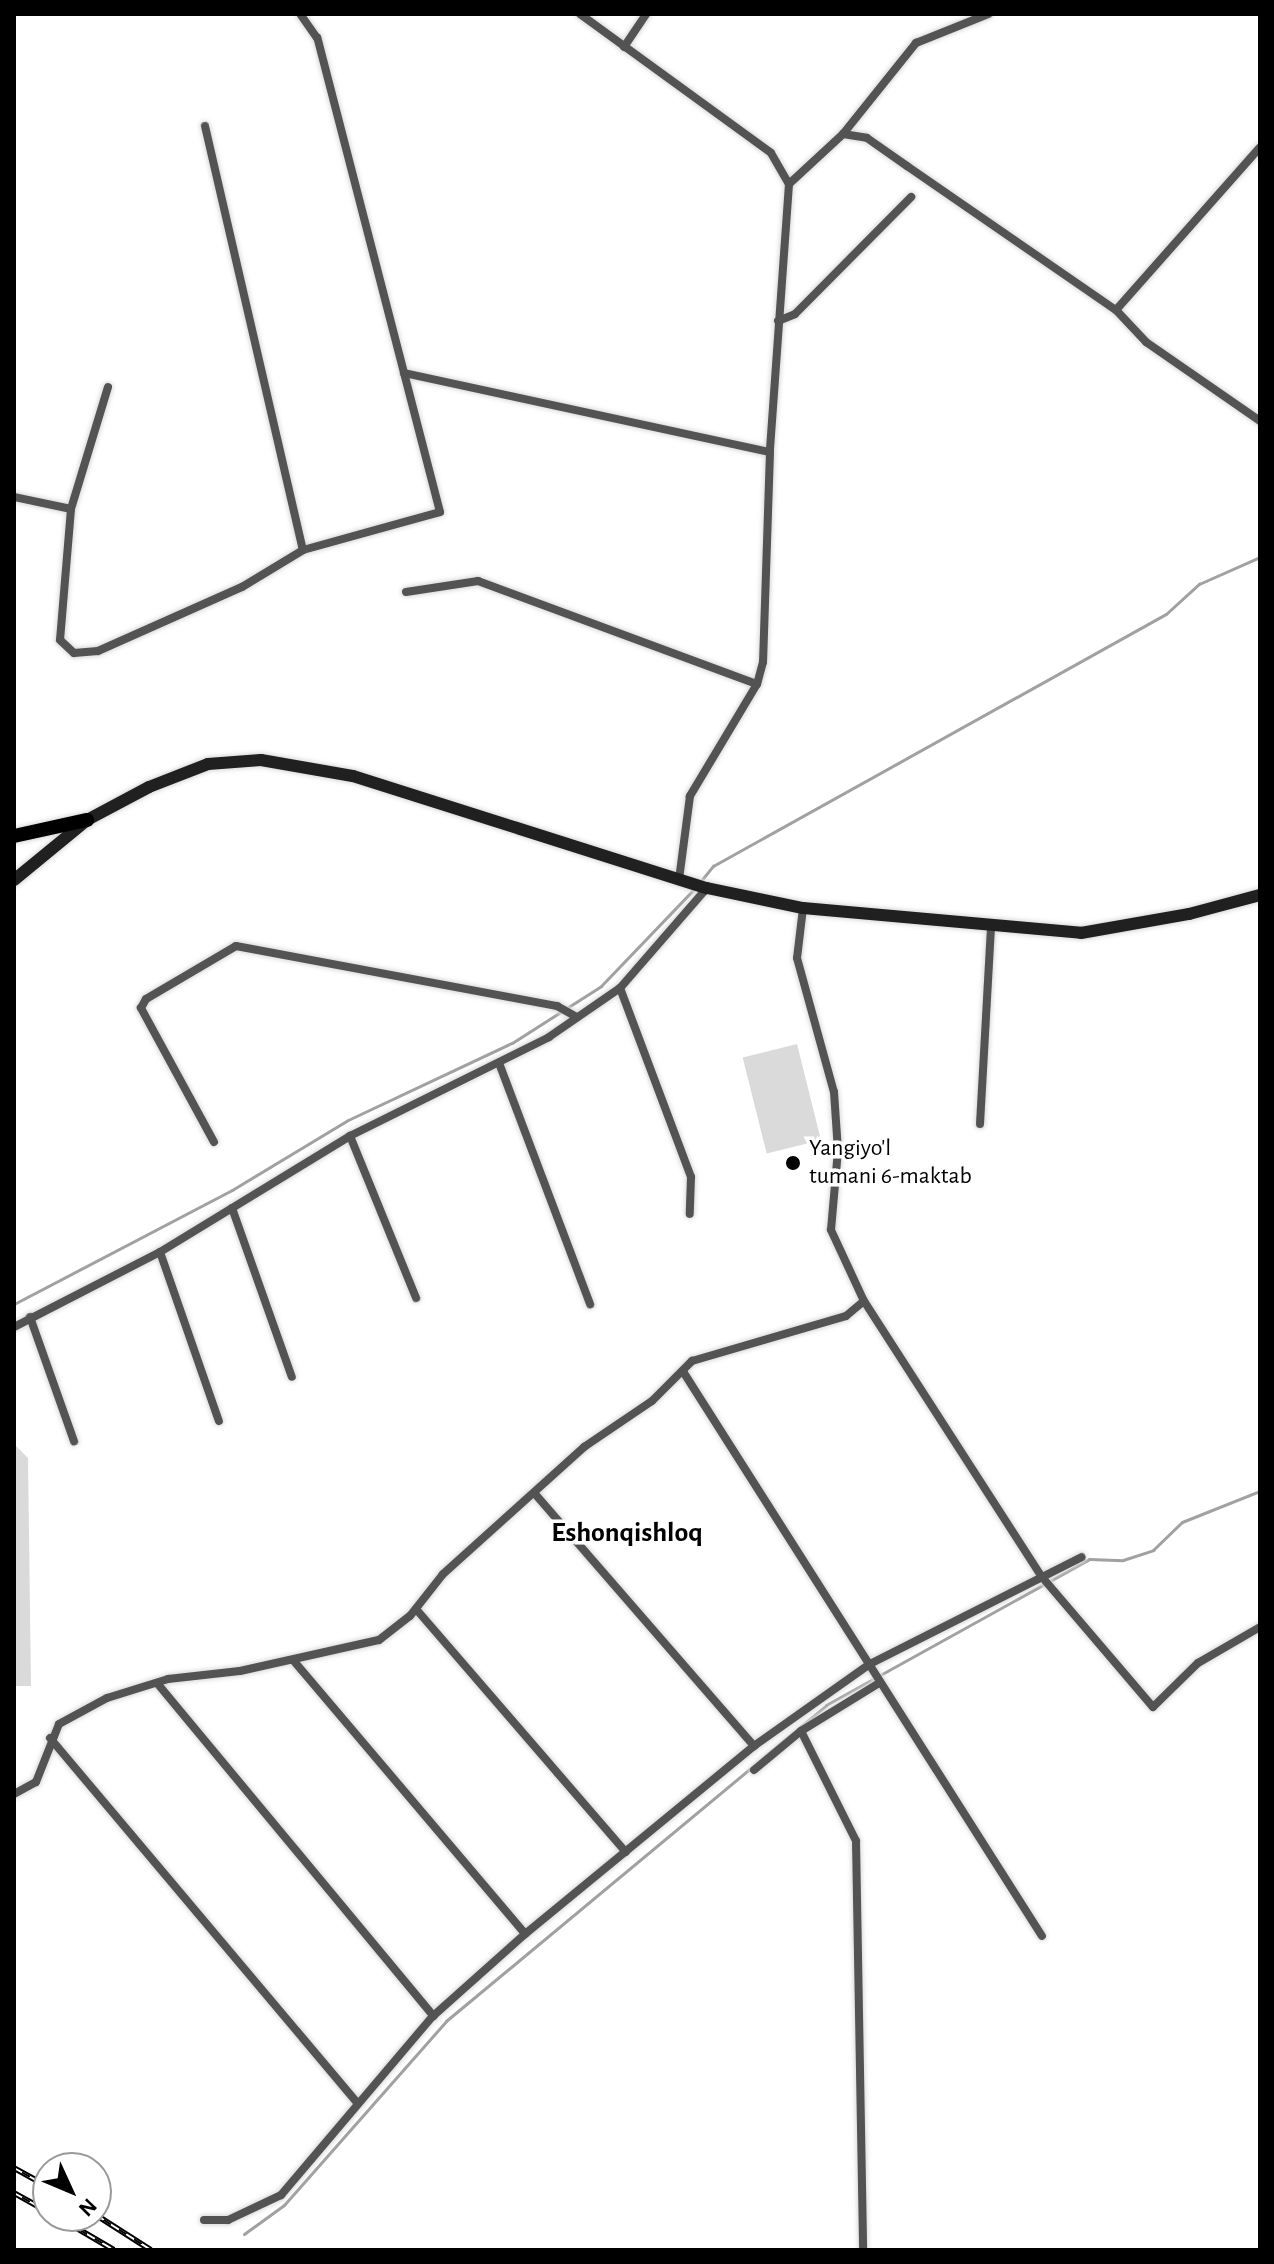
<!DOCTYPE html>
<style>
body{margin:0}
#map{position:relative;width:1274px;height:2264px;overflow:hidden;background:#fff;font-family:"Alegreya Sans",sans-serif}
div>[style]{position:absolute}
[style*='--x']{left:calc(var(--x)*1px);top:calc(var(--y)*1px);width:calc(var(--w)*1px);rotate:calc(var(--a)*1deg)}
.green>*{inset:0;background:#dadada;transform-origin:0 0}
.stream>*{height:3px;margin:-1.5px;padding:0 1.5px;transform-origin:1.5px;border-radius:1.5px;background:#a1a1a1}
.roads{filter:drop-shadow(0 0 2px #dbdbdb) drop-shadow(0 0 2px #dbdbdb)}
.street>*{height:8px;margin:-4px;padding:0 4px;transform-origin:4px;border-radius:4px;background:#535353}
.secondary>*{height:12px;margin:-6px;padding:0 6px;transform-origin:6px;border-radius:6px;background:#202020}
.highway>*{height:14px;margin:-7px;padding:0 7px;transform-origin:7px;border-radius:7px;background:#000}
.rail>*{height:6px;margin-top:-3px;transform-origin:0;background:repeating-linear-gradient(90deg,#fff 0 9px,#000 0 18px);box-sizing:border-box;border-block:2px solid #000}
.dots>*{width:22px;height:22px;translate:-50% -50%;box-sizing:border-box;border:4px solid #fff;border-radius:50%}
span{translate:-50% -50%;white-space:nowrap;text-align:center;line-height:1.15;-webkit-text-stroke:7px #fff;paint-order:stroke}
.poi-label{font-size:24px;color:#000}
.left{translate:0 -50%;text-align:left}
.quarter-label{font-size:28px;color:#000;font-weight:700}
.frame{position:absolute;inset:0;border:16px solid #000;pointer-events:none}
.north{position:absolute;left:32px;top:2152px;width:80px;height:80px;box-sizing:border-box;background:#fff;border:2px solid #999;border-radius:50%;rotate:134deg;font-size:22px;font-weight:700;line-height:32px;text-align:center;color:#000}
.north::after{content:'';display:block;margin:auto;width:28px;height:36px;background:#000;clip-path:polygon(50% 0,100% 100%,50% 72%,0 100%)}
</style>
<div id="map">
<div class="green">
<div style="left:797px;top:1044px;width:99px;height:56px;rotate:76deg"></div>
<div style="clip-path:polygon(14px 1444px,28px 1458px,31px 1686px,14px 1686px)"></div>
</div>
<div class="stream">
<div style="--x:700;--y:882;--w:21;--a:-51"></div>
<div style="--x:713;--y:866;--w:518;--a:-29.09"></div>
<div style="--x:1166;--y:614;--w:45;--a:-42.3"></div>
<div style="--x:1199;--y:584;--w:67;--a:-23.9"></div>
<div style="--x:14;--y:1304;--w:246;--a:-27.6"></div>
<div style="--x:232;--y:1190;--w:135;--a:-31.1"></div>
<div style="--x:348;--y:1120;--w:181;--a:-25.2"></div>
<div style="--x:512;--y:1043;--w:106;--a:-32.6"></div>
<div style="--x:601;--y:986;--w:136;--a:-46.2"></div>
<div style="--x:244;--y:2234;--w:49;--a:-35.9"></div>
<div style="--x:284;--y:2205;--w:245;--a:-48.6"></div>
<div style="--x:446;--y:2021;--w:494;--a:-39.7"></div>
<div style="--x:826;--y:1705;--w:301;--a:-29"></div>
<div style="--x:1089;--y:1559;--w:34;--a:2"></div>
<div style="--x:1123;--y:1560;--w:32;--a:-18"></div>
<div style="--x:1153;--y:1550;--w:40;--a:-44"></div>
<div style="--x:1182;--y:1522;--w:84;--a:-21.7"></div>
</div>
<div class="roads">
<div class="street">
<div style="--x:580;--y:14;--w:236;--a:36"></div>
<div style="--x:771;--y:153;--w:36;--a:60"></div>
<div style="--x:789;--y:184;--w:269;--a:94.1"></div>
<div style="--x:770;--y:452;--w:210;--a:91.9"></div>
<div style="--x:763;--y:662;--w:23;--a:105"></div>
<div style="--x:757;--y:684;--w:131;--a:120.9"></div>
<div style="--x:690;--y:796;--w:85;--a:97.5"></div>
<div style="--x:624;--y:47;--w:40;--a:-56"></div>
<div style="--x:205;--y:126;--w:435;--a:77"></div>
<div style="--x:843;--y:134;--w:24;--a:9"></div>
<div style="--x:867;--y:138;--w:49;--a:35"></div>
<div style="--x:907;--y:166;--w:254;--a:34.6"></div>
<div style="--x:1116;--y:310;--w:44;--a:46.8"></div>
<div style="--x:1146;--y:342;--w:139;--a:34.7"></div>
<div style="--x:789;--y:184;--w:74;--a:-42.8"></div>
<div style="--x:843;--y:134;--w:117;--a:-51.3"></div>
<div style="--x:916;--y:43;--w:78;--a:-21.9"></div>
<div style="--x:1116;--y:310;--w:217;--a:-48.5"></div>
<div style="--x:778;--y:321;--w:18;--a:-22"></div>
<div style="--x:795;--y:314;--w:165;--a:-45.2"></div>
<div style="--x:404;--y:373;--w:374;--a:12.2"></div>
<div style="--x:108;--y:387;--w:127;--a:106.9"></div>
<div style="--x:71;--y:509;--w:131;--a:94.8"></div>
<div style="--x:60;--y:640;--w:19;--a:43"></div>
<div style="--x:74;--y:653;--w:24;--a:-5"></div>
<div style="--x:98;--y:651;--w:158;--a:-24"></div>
<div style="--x:242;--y:587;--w:71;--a:-31.2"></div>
<div style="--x:303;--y:550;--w:142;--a:-15.5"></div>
<div style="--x:440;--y:512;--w:490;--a:-104.5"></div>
<div style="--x:317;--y:38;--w:29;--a:-125"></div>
<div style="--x:14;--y:497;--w:58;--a:11.9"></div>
<div style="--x:406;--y:592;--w:73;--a:-8.7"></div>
<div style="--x:478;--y:581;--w:297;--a:20.3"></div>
<div style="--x:803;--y:908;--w:50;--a:96.8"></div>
<div style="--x:797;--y:958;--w:139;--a:74.6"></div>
<div style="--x:834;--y:1092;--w:58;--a:86.1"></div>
<div style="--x:838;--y:1150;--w:80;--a:95"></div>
<div style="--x:831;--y:1230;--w:78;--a:65.1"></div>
<div style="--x:864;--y:1301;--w:328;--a:57.2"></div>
<div style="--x:1042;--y:1577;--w:171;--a:49.5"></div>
<div style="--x:1153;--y:1707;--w:63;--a:-44.4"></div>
<div style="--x:1198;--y:1663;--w:72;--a:-30.1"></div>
<div style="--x:620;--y:988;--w:202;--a:69.4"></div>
<div style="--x:691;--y:1177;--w:37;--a:92"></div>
<div style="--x:499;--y:1063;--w:258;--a:69.3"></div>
<div style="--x:980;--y:1124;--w:198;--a:-86.8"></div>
<div style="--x:350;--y:1136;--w:175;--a:67.8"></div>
<div style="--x:214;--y:1142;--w:153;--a:-118.6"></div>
<div style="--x:141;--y:1008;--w:10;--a:-61"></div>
<div style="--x:146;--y:999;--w:104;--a:-30.5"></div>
<div style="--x:236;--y:946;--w:327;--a:10.6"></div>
<div style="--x:557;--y:1006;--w:23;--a:29"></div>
<div style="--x:232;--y:1208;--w:179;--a:70.5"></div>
<div style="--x:160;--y:1252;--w:179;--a:70.8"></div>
<div style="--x:30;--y:1317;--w:132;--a:70.5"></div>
<div style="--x:14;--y:1327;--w:164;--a:-27.2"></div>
<div style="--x:160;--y:1252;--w:223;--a:-31.4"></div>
<div style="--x:350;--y:1136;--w:222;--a:-26.4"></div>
<div style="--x:549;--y:1037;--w:86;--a:-34.6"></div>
<div style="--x:620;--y:988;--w:133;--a:-49"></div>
<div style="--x:684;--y:1373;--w:667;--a:57.55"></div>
<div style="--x:535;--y:1494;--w:334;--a:49"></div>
<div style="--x:416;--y:1609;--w:321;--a:49.2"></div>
<div style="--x:293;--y:1660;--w:359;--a:49.7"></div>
<div style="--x:157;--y:1683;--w:433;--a:50.3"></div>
<div style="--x:801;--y:1731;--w:123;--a:63.4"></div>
<div style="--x:856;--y:1841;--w:409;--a:89"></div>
<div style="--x:50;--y:1738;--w:478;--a:49.9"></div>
<div style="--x:754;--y:1770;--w:61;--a:-39.7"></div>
<div style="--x:801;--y:1731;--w:92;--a:-31.6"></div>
<div style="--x:14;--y:1794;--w:25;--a:-29"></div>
<div style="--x:36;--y:1782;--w:62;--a:-68.4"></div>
<div style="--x:59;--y:1724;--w:55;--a:-28.4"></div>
<div style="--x:107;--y:1698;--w:64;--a:-17.3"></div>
<div style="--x:168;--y:1679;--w:72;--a:-6.3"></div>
<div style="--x:240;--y:1671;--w:142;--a:-12.6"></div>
<div style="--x:379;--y:1640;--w:39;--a:-38"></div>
<div style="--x:410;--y:1616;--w:53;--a:-51.8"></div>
<div style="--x:443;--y:1574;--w:190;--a:-42"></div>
<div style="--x:584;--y:1447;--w:82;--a:-34.1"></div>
<div style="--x:652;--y:1401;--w:57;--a:-45"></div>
<div style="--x:692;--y:1361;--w:160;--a:-16.3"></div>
<div style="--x:846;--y:1316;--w:23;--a:-40"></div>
<div style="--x:204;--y:2220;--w:24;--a:0"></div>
<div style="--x:228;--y:2220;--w:59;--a:-25.3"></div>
<div style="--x:281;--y:2195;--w:235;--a:-49.7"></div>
<div style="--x:433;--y:2016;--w:123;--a:-41.7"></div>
<div style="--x:525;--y:1934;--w:296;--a:-39.4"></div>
<div style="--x:754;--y:1746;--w:142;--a:-35.3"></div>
<div style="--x:870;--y:1664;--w:237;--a:-26.8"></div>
</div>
<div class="secondary">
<div style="--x:14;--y:880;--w:94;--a:-39.4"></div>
<div style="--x:87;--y:820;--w:70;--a:-28"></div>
<div style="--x:149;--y:787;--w:63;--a:-21.3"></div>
<div style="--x:208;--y:764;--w:53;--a:-4.3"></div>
<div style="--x:261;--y:760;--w:93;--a:9.9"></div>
<div style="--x:353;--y:776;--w:371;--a:17.6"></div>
<div style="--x:707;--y:888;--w:98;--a:11.8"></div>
<div style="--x:803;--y:908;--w:279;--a:5.1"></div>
<div style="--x:1081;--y:933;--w:110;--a:-10"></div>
<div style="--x:1189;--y:914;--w:73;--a:-15"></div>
</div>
<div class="highway">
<div style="--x:14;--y:836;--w:75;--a:-12.4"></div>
</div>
</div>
<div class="rail">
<div style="--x:14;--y:2168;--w:39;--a:29"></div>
<div style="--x:14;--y:2193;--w:39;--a:29"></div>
<div style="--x:96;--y:2215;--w:65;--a:32.5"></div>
<div style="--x:56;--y:2216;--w:67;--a:30.4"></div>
</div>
<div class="dots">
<div style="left:793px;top:1163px;background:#000"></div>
</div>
<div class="poi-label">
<span class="left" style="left:809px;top:1163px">Yangiyo'l<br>tumani 6-maktab</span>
</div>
<div class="quarter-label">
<span style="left:627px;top:1533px">Eshonqishloq</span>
</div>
<div class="frame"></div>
<div class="north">N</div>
</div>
